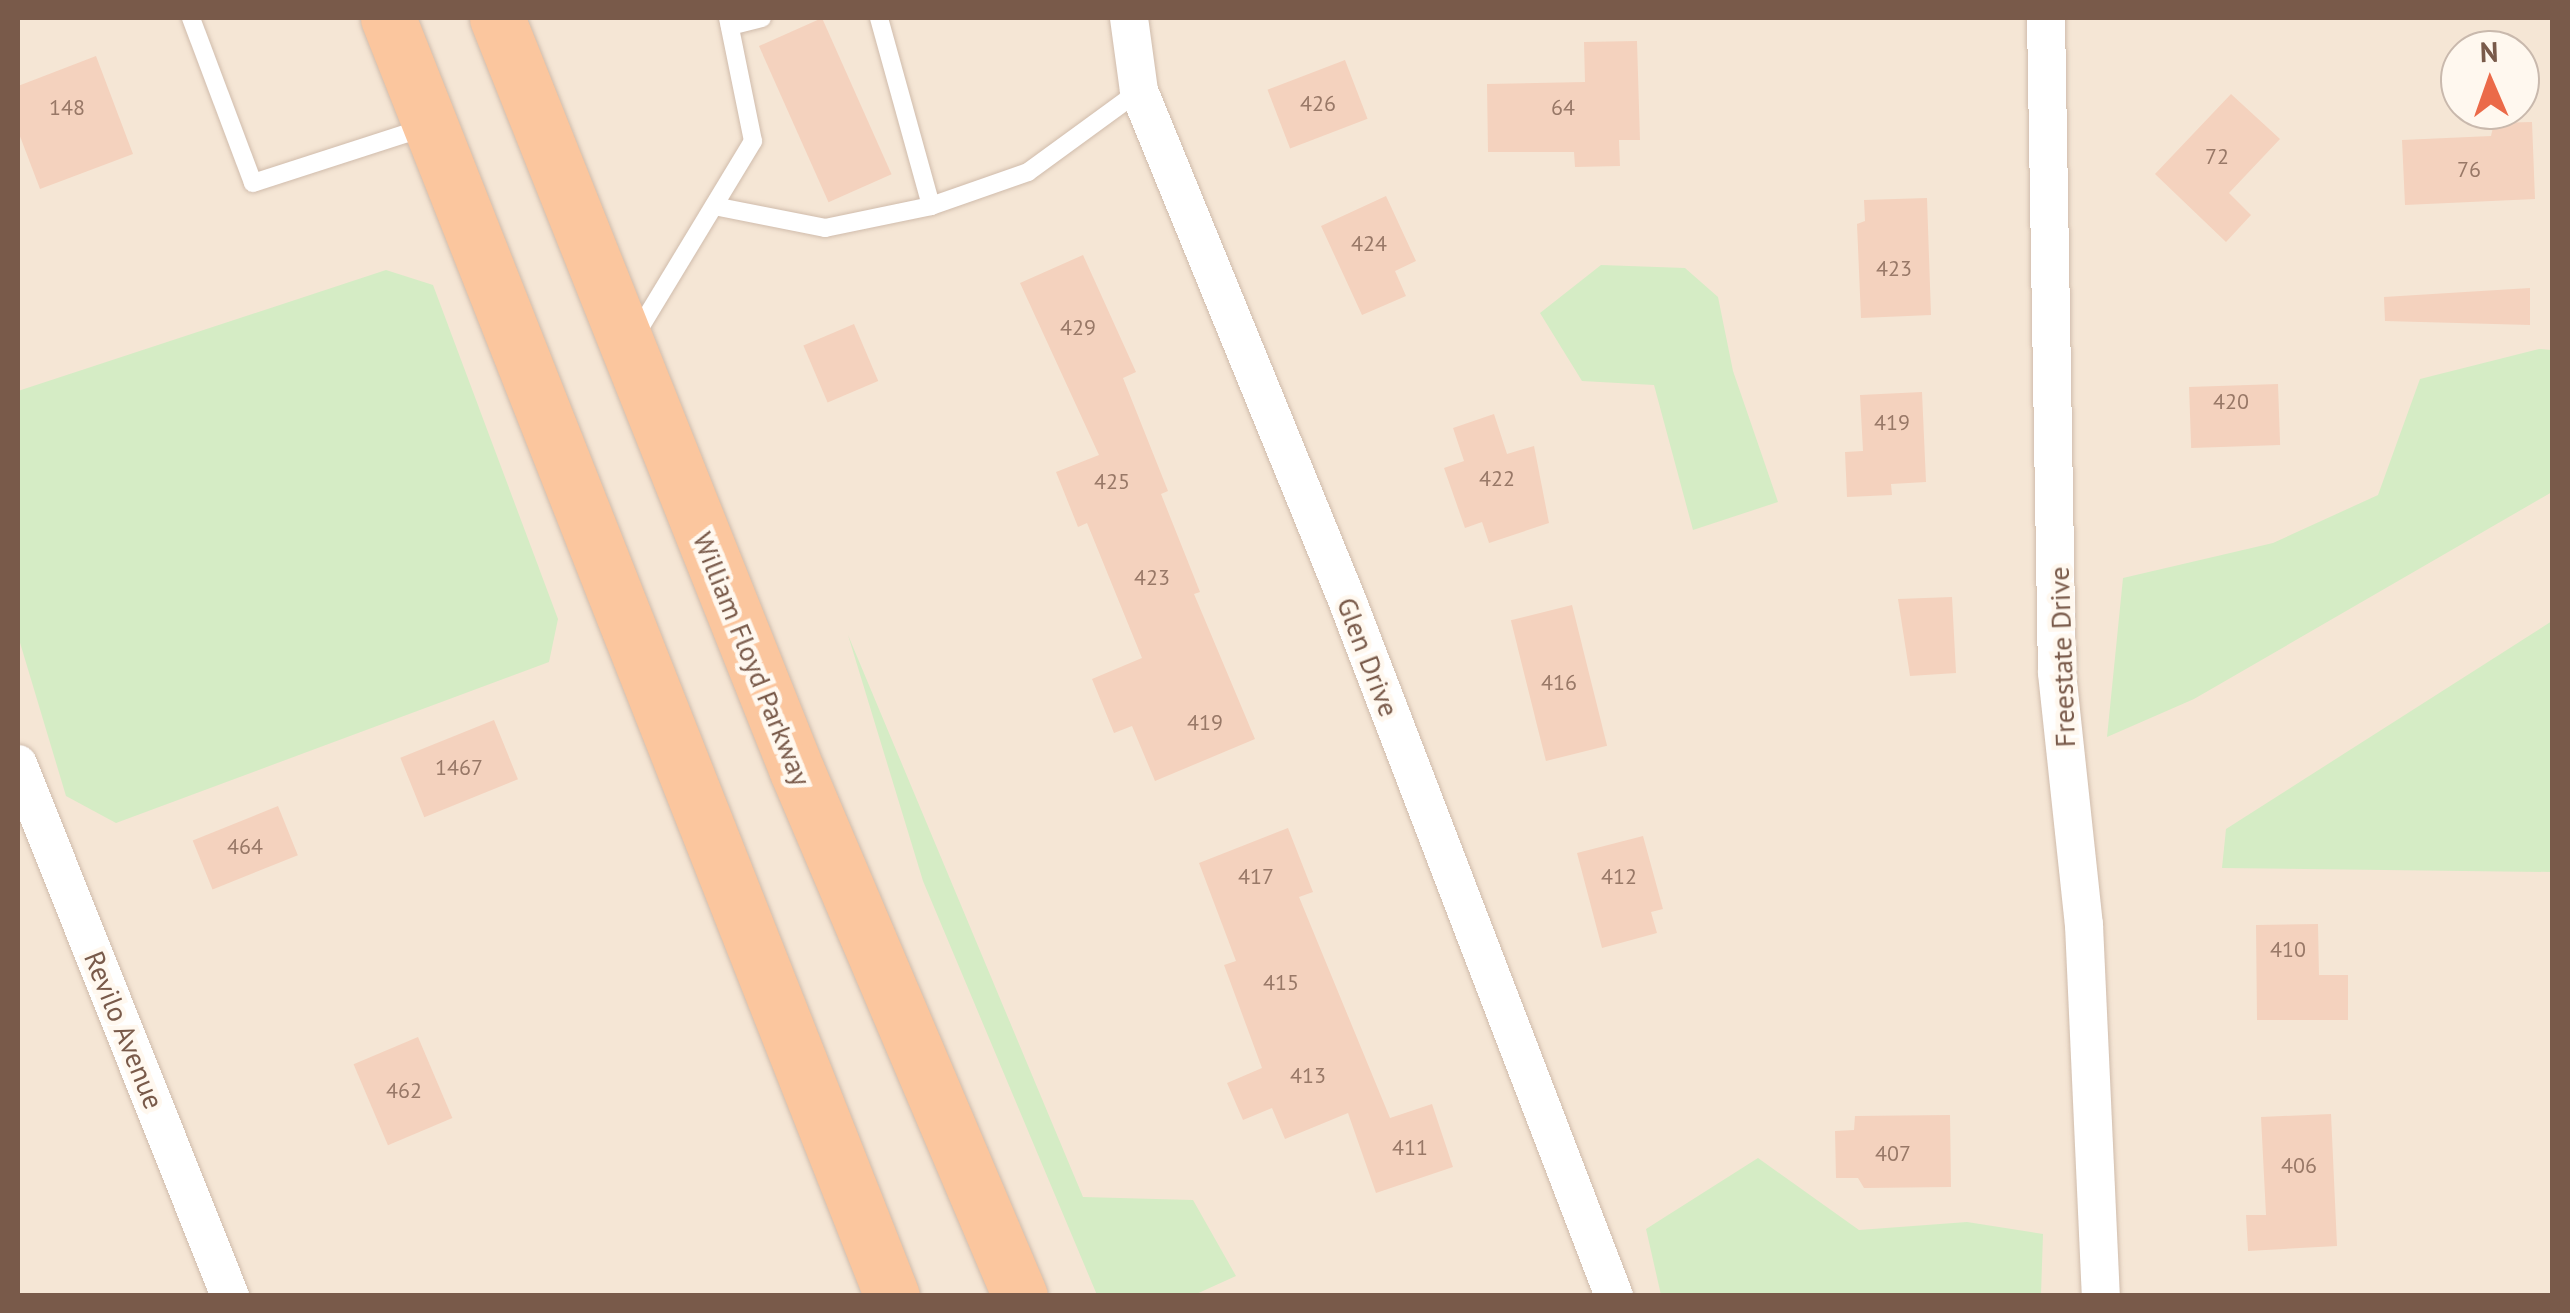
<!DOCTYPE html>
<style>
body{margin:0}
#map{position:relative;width:2570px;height:1313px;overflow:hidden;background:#fdf4e7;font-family:"PT Sans",sans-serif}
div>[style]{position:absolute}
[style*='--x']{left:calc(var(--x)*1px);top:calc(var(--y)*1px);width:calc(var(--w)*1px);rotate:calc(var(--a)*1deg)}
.residential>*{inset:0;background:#f5e6d5}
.green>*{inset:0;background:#d5ecc5}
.building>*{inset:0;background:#f4d2be;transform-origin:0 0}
.roads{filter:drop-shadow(0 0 2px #d0bcac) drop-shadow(0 0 2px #d0bcac)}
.service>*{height:18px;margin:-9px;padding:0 9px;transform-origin:9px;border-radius:9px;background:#fff}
.minor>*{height:38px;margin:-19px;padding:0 19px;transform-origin:19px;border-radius:19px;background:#fff}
.trunk>*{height:55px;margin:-27.5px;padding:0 27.5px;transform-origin:27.5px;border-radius:27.5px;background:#fbc69e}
span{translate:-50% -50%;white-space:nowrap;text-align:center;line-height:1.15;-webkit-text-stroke:9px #fff8ef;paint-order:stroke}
.number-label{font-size:22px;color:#987867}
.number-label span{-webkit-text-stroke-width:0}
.street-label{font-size:28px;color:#795a4a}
.frame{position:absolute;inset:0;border:20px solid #795a4a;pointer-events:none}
.north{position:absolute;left:2440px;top:30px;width:100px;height:100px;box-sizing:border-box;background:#fff8ef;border:2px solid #c9b9ad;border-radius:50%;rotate:358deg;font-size:28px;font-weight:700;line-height:40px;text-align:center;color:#795a4a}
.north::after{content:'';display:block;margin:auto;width:35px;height:45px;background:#eb6a49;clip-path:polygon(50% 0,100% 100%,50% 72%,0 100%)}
</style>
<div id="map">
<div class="residential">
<div style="clip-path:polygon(evenodd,18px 18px,2552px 18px,2552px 1295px,18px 1295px,18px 18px,2460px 50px,2520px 50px,2520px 110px,2460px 110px,2460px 50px)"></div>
</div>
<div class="green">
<div style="clip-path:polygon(1601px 265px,1685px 268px,1718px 297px,1733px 371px,1778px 502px,1693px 530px,1654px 385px,1582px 381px,1540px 313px)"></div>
<div style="clip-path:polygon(386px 270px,433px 285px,558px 619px,549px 662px,116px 823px,66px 796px,18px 636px,18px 391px)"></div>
<div style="clip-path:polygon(2539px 349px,2552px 350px,2552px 492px,2194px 699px,2107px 737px,2123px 578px,2273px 543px,2378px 495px,2420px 379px)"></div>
<div style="clip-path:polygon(2552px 621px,2552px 872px,2222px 868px,2226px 829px)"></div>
<div style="clip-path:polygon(848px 635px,1083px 1197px,1193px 1200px,1236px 1276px,1194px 1295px,1097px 1295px,923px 881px)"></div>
<div style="clip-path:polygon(1758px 1158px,1859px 1230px,1967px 1222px,2043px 1234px,2041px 1295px,1661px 1295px,1646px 1229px)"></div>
</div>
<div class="building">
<div style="left:822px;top:18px;width:171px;height:69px;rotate:66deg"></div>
<div style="clip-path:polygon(1637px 41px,1640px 140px,1619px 140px,1620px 166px,1575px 167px,1574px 152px,1488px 152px,1487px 84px,1585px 82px,1584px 42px)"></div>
<div style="clip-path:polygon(96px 56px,133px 154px,40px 189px,18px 131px,18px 86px)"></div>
<div style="left:1345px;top:60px;width:63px;height:83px;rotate:69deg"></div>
<div style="clip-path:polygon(2231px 94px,2280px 139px,2229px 193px,2251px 215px,2226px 242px,2155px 174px)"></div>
<div style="clip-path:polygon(2532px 122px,2535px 199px,2405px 205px,2402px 140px,2491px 136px,2494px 123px)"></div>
<div style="clip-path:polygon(1386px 196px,1416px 261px,1395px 271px,1406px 296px,1362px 315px,1321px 226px)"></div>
<div style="clip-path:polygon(1927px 198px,1931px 315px,1861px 318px,1857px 224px,1865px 221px,1864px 200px)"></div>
<div style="clip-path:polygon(1083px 255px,1136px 372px,1123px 378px,1168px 491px,1161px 494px,1200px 592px,1194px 594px,1255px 739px,1155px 781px,1132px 726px,1114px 733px,1092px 679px,1142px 658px,1087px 523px,1078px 527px,1056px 472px,1099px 455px,1020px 283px)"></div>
<div style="clip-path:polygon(2530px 288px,2530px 325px,2385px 321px,2384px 297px)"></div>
<div style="left:854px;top:324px;width:62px;height:55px;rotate:67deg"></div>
<div style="left:2278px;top:384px;width:61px;height:89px;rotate:88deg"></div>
<div style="clip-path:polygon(1922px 392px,1926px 482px,1891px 484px,1892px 495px,1847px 497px,1845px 452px,1863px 451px,1860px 395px)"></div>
<div style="clip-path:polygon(1494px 414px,1507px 454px,1534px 446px,1549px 523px,1489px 543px,1482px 522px,1465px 528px,1444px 468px,1464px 461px,1453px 428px)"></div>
<div style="clip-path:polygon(1952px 597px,1956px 673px,1910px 676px,1898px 599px)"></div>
<div style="left:1572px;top:605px;width:145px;height:63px;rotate:76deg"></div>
<div style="left:494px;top:720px;width:64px;height:101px;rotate:68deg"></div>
<div style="left:278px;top:806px;width:53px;height:92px;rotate:68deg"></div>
<div style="clip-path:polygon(1288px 828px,1313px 892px,1299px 897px,1390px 1118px,1432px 1104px,1453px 1167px,1376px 1193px,1348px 1113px,1285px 1139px,1272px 1108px,1243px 1120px,1227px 1083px,1262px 1068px,1224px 965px,1236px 961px,1199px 863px)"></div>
<div style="clip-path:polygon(1643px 836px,1663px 909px,1651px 912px,1657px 933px,1602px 948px,1577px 853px)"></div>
<div style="clip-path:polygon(2318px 924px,2319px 975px,2348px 975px,2348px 1020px,2257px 1020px,2256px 925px)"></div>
<div style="left:418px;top:1037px;width:88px;height:70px;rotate:67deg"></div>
<div style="clip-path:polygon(2331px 1114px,2337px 1246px,2248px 1251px,2246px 1215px,2266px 1215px,2261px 1117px)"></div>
<div style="clip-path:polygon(1950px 1115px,1951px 1187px,1864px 1188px,1858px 1178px,1836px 1178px,1835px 1131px,1854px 1130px,1855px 1116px)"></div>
</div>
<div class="roads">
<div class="service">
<div style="--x:191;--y:18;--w:176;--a:69.4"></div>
<div style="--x:253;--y:183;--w:182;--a:-17.9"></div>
<div style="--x:879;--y:18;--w:195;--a:74.5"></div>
<div style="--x:730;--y:26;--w:33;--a:-14"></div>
<div style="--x:714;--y:206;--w:113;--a:11.2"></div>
<div style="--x:825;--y:228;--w:108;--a:-11.7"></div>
<div style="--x:931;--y:206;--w:103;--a:-19.3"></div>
<div style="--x:1028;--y:172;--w:137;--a:-36.1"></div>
<div style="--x:635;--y:336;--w:228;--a:-58.8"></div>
<div style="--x:753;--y:141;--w:126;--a:-101.5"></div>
</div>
<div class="minor">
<div style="--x:1129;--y:18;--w:74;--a:82.2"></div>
<div style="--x:1139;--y:91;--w:550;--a:67.77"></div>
<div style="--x:1347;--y:600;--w:745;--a:69.01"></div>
<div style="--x:2046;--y:18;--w:655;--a:89.04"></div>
<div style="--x:2057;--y:673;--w:253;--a:83.9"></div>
<div style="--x:2084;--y:925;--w:371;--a:87.4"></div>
<div style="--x:18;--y:764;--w:573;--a:68.27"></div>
</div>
<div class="trunk">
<div style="--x:388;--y:18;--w:1374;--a:68.48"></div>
<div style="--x:497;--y:18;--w:811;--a:68.28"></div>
<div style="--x:797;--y:771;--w:570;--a:66.99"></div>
</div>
</div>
<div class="number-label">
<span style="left:1318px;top:104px">426</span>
<span style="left:67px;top:108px">148</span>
<span style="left:1563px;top:108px">64</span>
<span style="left:2217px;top:157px">72</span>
<span style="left:2469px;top:170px">76</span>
<span style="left:1369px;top:244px">424</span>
<span style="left:1894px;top:269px">423</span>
<span style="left:1078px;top:328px">429</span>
<span style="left:2231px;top:402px">420</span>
<span style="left:1892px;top:423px">419</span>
<span style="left:1497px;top:479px">422</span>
<span style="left:1112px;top:482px">425</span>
<span style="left:1152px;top:578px">423</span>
<span style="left:1559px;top:683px">416</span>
<span style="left:1205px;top:723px">419</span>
<span style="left:459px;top:768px">1467</span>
<span style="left:245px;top:847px">464</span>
<span style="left:1256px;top:877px">417</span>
<span style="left:1619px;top:877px">412</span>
<span style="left:2288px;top:950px">410</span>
<span style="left:1281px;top:983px">415</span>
<span style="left:1308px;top:1076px">413</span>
<span style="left:404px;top:1091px">462</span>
<span style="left:1410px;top:1148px">411</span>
<span style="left:1893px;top:1154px">407</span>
<span style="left:2299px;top:1166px">406</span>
</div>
<div class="street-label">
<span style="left:1368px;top:657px;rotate:69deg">Glen Drive</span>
<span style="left:2062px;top:657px;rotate:-92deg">Freestate Drive</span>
<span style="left:752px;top:659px;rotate:68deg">William Floyd Parkway</span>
<span style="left:124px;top:1030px;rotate:68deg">Revilo Avenue</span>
</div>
<div class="frame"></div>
<div class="north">N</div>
</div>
